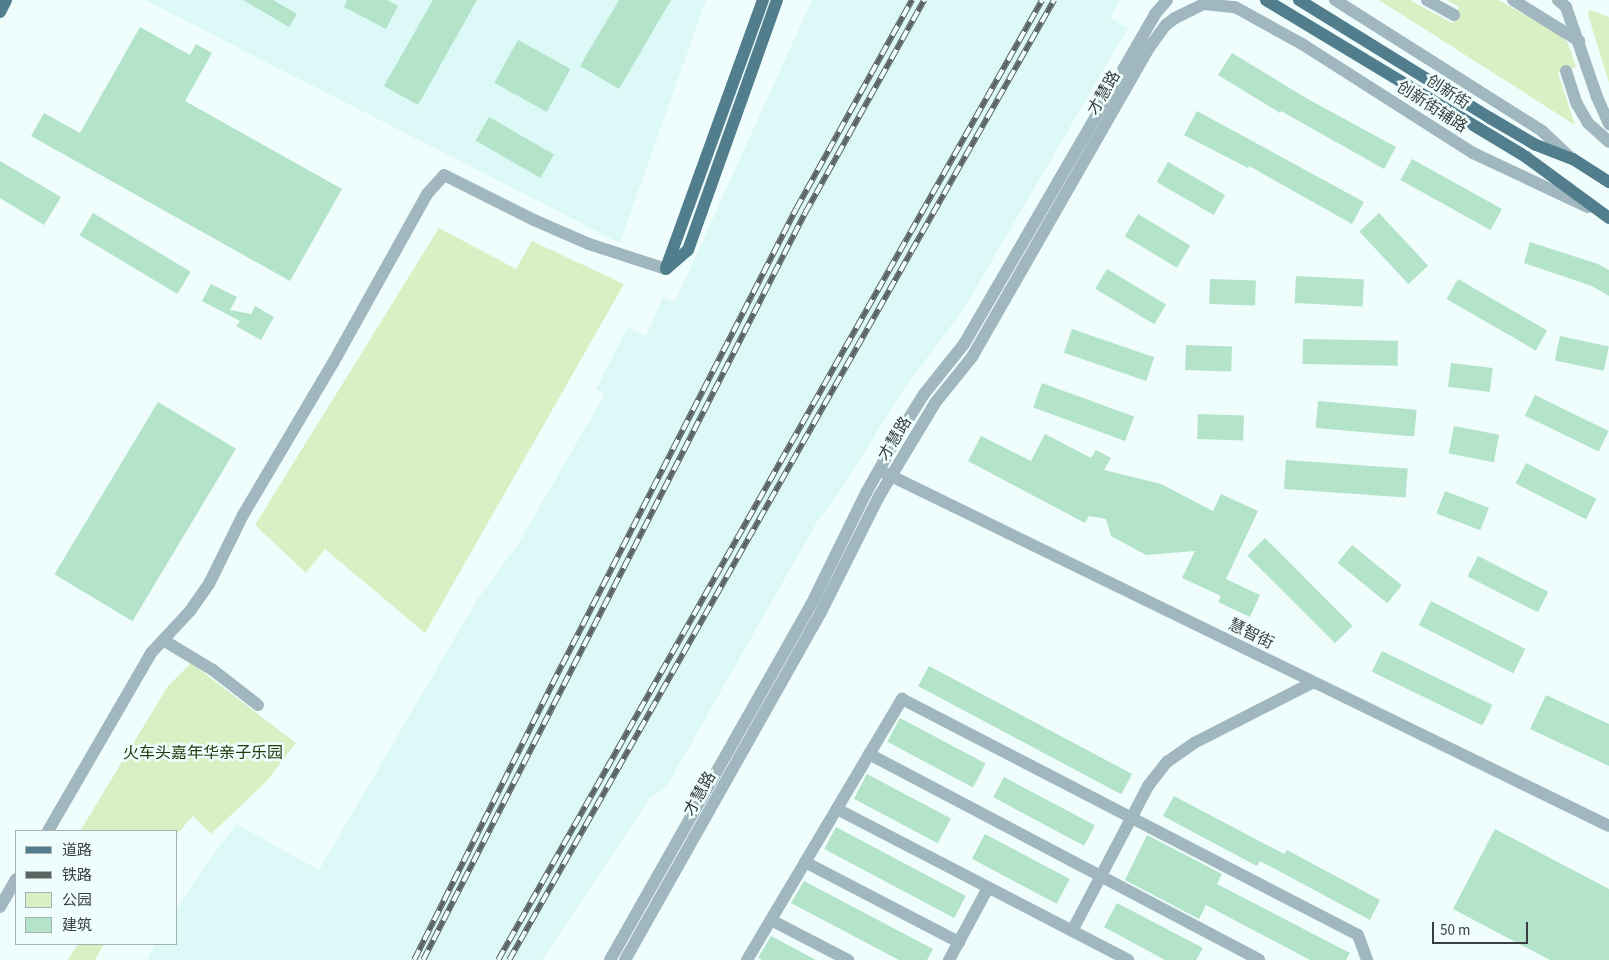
<!DOCTYPE html>
<meta charset="utf-8">
<style>
body{margin:0}
#map{position:relative;width:1609px;height:960px;overflow:hidden;background:#effefd;font-family:"Source Sans 3","Noto Sans SC",sans-serif}
div>[style]{position:absolute}
[style*='--x']{left:calc(var(--x)*1px);top:calc(var(--y)*1px);width:calc(var(--w)*1px);rotate:calc(var(--a)*1deg)}
.built>*{inset:0;background:#dcf9f7}
.green>*{inset:0;background:#d9f0c4}
.building>*{inset:0;background:#b3e3c8;transform-origin:0 0}
.minor>*{height:12px;margin:-6px;padding:0 6px;transform-origin:6px;border-radius:6px;background:#a0b7bf}
.major>*{height:12px;margin:-6px;padding:0 6px;transform-origin:6px;border-radius:6px;background:#527d8c}
.rail>*{height:5.5px;margin-top:-2.75px;transform-origin:0;background:repeating-linear-gradient(90deg,#effefd 0 11px,#5c6564 0 22px);box-sizing:border-box;border-block:1px solid #5c6564}
span{translate:-50% -50%;white-space:nowrap;text-align:center;line-height:1.15;-webkit-text-stroke:5px #effefd;paint-order:stroke}
.street-label{font-size:16px;color:#373f3e}
.park-label{font-size:16px;color:#24380a}
.legend{position:absolute;left:15px;top:830px;width:162px;height:115px;box-sizing:border-box;background:#effefd;border:1px solid #a5b2b1;margin:0;padding:6px 9px;list-style:none;font-size:15px;color:#373f3e}
.legend li{display:flex;align-items:center;gap:10px;height:25px}
.legend b{width:25px;border:1px solid #a5b2b1}
.scale{position:absolute;left:1432px;top:922px;width:96px;height:22px;box-sizing:border-box;border:2px solid #373f3e;border-top:0;padding-left:6px;font-size:15px;line-height:18px;white-space:nowrap;color:#373f3e;-webkit-text-stroke:4px #effefd;paint-order:stroke}
</style>
<div id="map">
<div class="built">
<div style="clip-path:polygon(145px 0,706px 0,620px 243px)"></div>
<div style="clip-path:polygon(812px 0,1120px 0,1110px 18px,1128px 28px,963px 310px,903px 390px,841px 490px,817px 522px,667px 786px,650px 798px,542px 960px,147px 960px,156px 944px,176px 944px,176px 910px,204px 867px,236px 824px,319px 870px,477px 600px,518px 544px,605px 394px,596px 389px,628px 327px,646px 336px,663px 297px,675px 302px)"></div>
</div>
<div class="green">
<div style="clip-path:polygon(1379px 0,1410px 0,1452px 23px,1459px 7px,1447px 0,1499px 0,1557px 33px,1568px 43px,1576px 67px,1558px 73px,1575px 125px)"></div>
<div style="clip-path:polygon(1590px 10px,1609px 17px,1609px 83px,1589px 18px,1588px 13px)"></div>
<div style="clip-path:polygon(439px 228px,516px 269px,532px 241px,624px 284px,425px 633px,325px 549px,306px 573px,255px 525px)"></div>
<div style="clip-path:polygon(191px 663px,296px 743px,266px 782px,211px 834px,193px 816px,176px 835px,176px 831px,80px 831px,168px 686px)"></div>
<div style="clip-path:polygon(78px 944px,104px 944px,95px 960px,68px 960px)"></div>
</div>
<div class="building">
<div style="clip-path:polygon(243px 0,273px 0,297px 14px,289px 27px)"></div>
<div style="clip-path:polygon(347px 0,387px 0,398px 6px,386px 29px,344px 7px)"></div>
<div style="clip-path:polygon(433px 0,477px 0,418px 105px,384px 86px)"></div>
<div style="clip-path:polygon(619px 0,671px 0,619px 89px,580px 66px)"></div>
<div style="clip-path:polygon(140px 27px,190px 55px,196px 44px,212px 53px,185px 101px,342px 189px,290px 281px,31px 136px,44px 113px,80px 133px)"></div>
<div style="left:518px;top:40px;width:60px;height:49px;rotate:29deg"></div>
<div style="clip-path:polygon(1232px 53px,1306px 98px,1396px 147px,1384px 169px,1281px 111px,1280px 113px,1218px 75px)"></div>
<div style="clip-path:polygon(1197px 111px,1364px 202px,1352px 224px,1249px 166px,1248px 168px,1184px 135px)"></div>
<div style="left:489px;top:117px;width:75px;height:27px;rotate:30deg"></div>
<div style="left:1412px;top:159px;width:103px;height:24px;rotate:29deg"></div>
<div style="clip-path:polygon(0 161px,61px 197px,44px 225px,0 198px)"></div>
<div style="left:1168px;top:162px;width:66px;height:23px;rotate:30deg"></div>
<div style="left:93px;top:213px;width:114px;height:26px;rotate:31deg"></div>
<div style="left:1379px;top:213px;width:72px;height:27px;rotate:47deg"></div>
<div style="left:1138px;top:214px;width:61px;height:26px;rotate:31deg"></div>
<div style="clip-path:polygon(1530px 242px,1598px 264px,1609px 270px,1609px 296px,1592px 286px,1524px 263px)"></div>
<div style="left:1107px;top:269px;width:69px;height:23px;rotate:31deg"></div>
<div style="left:1296px;top:276px;width:68px;height:27px;rotate:3deg"></div>
<div style="left:1210px;top:279px;width:46px;height:25px;rotate:2deg"></div>
<div style="left:1458px;top:279px;width:103px;height:23px;rotate:30deg"></div>
<div style="clip-path:polygon(211px 284px,237px 297px,230px 310px,251px 314px,255px 306px,274px 317px,261px 340px,236px 326px,240px 321px,202px 301px)"></div>
<div style="left:1072px;top:329px;width:87px;height:25px;rotate:19deg"></div>
<div style="left:1560px;top:336px;width:50px;height:25px;rotate:12deg"></div>
<div style="left:1303px;top:339px;width:95px;height:25px;rotate:1deg"></div>
<div style="left:1186px;top:345px;width:46px;height:25px;rotate:2deg"></div>
<div style="left:1451px;top:363px;width:42px;height:24px;rotate:7deg"></div>
<div style="left:1042px;top:383px;width:98px;height:26px;rotate:20deg"></div>
<div style="left:1535px;top:395px;width:82px;height:23px;rotate:26deg"></div>
<div style="left:1318px;top:401px;width:99px;height:27px;rotate:5deg"></div>
<div style="left:158px;top:402px;width:91px;height:201px;rotate:31deg"></div>
<div style="left:1198px;top:414px;width:46px;height:25px;rotate:2deg"></div>
<div style="left:1454px;top:426px;width:46px;height:28px;rotate:11deg"></div>
<div style="clip-path:polygon(1045px 434px,1091px 458px,1096px 450px,1111px 458px,1104px 470px,1161px 484px,1213px 511px,1221px 494px,1258px 511px,1226px 579px,1260px 595px,1250px 617px,1218px 602px,1221px 596px,1182px 578px,1195px 551px,1146px 555px,1111px 536px,1106px 519px,1089px 516px,1085px 523px,968px 461px,981px 436px,1031px 461px)"></div>
<div style="left:1286px;top:460px;width:122px;height:29px;rotate:4deg"></div>
<div style="left:1526px;top:463px;width:79px;height:23px;rotate:27deg"></div>
<div style="left:1445px;top:491px;width:47px;height:24px;rotate:21deg"></div>
<div style="left:1265px;top:538px;width:124px;height:25px;rotate:45deg"></div>
<div style="left:1352px;top:545px;width:64px;height:23px;rotate:39deg"></div>
<div style="left:1478px;top:556px;width:79px;height:23px;rotate:27deg"></div>
<div style="left:1431px;top:601px;width:106px;height:27px;rotate:27deg"></div>
<div style="left:1382px;top:651px;width:123px;height:23px;rotate:26deg"></div>
<div style="left:929px;top:666px;width:230px;height:23px;rotate:28deg"></div>
<div style="clip-path:polygon(1546px 695px,1609px 724px,1609px 766px,1530px 729px)"></div>
<div style="left:900px;top:718px;width:97px;height:27px;rotate:28deg"></div>
<div style="left:867px;top:774px;width:95px;height:28px;rotate:28deg"></div>
<div style="left:1004px;top:777px;width:103px;height:23px;rotate:28deg"></div>
<div style="clip-path:polygon(1174px 796px,1284px 854px,1287px 850px,1380px 900px,1370px 920px,1260px 861px,1257px 866px,1163px 816px)"></div>
<div style="left:836px;top:827px;width:147px;height:25px;rotate:28deg"></div>
<div style="clip-path:polygon(1495px 829px,1609px 889px,1609px 960px,1550px 960px,1453px 909px)"></div>
<div style="left:985px;top:834px;width:96px;height:28px;rotate:28deg"></div>
<div style="clip-path:polygon(1147px 835px,1222px 874px,1217px 884px,1350px 953px,1346px 960px,1310px 960px,1206px 905px,1199px 919px,1125px 880px)"></div>
<div style="clip-path:polygon(804px 881px,933px 949px,927px 960px,899px 960px,791px 903px)"></div>
<div style="clip-path:polygon(1117px 903px,1203px 948px,1196px 960px,1165px 960px,1104px 927px)"></div>
<div style="clip-path:polygon(771px 936px,816px 960px,762px 960px,758px 958px)"></div>
</div>
<div class="minor">
<div style="--x:1335;--y:0;--w:245;--a:32.3"></div>
<div style="--x:1542;--y:131;--w:40;--a:43"></div>
<div style="--x:1427;--y:0;--w:31;--a:29"></div>
<div style="--x:1513;--y:0;--w:78;--a:31.8"></div>
<div style="--x:1558;--y:0;--w:11;--a:41"></div>
<div style="--x:1566;--y:7;--w:95;--a:71"></div>
<div style="--x:1597;--y:97;--w:30;--a:66"></div>
<div style="--x:1566;--y:71;--w:35;--a:72"></div>
<div style="--x:1577;--y:104;--w:22;--a:60"></div>
<div style="--x:1588;--y:123;--w:28;--a:42"></div>
<div style="--x:885;--y:473;--w:805;--a:25.99"></div>
<div style="--x:163;--y:640;--w:40;--a:-47"></div>
<div style="--x:190;--y:611;--w:33;--a:-55"></div>
<div style="--x:209;--y:584;--w:77;--a:-63.8"></div>
<div style="--x:243;--y:515;--w:177;--a:-59.4"></div>
<div style="--x:333;--y:363;--w:193;--a:-60.9"></div>
<div style="--x:427;--y:194;--w:25;--a:-48"></div>
<div style="--x:444;--y:175;--w:101;--a:26.6"></div>
<div style="--x:534;--y:220;--w:60;--a:23.6"></div>
<div style="--x:589;--y:244;--w:81;--a:18"></div>
<div style="--x:869;--y:754;--w:441;--a:27.8"></div>
<div style="--x:837;--y:809;--w:328;--a:27.4"></div>
<div style="--x:48;--y:831;--w:206;--a:-59.9"></div>
<div style="--x:151;--y:653;--w:18;--a:-47"></div>
<div style="--x:163;--y:640;--w:58;--a:31"></div>
<div style="--x:213;--y:670;--w:57;--a:37.9"></div>
<div style="--x:805;--y:862;--w:174;--a:27.5"></div>
<div style="--x:0;--y:907;--w:32;--a:-60"></div>
<div style="--x:771;--y:920;--w:87;--a:27.5"></div>
<div style="--x:1072;--y:931;--w:164;--a:-62.3"></div>
<div style="--x:1148;--y:786;--w:31;--a:-52"></div>
<div style="--x:1167;--y:762;--w:33;--a:-35"></div>
<div style="--x:1194;--y:743;--w:132;--a:-27"></div>
<div style="--x:610;--y:960;--w:415;--a:-60.5"></div>
<div style="--x:814;--y:599;--w:118;--a:-63.9"></div>
<div style="--x:866;--y:493;--w:68;--a:-60.8"></div>
<div style="--x:899;--y:434;--w:47;--a:-58"></div>
<div style="--x:924;--y:394;--w:64;--a:-51.3"></div>
<div style="--x:964;--y:344;--w:381;--a:-59.9"></div>
<div style="--x:1155;--y:14;--w:18;--a:-49"></div>
<div style="--x:625;--y:960;--w:399;--a:-60.6"></div>
<div style="--x:821;--y:612;--w:127;--a:-63.4"></div>
<div style="--x:878;--y:498;--w:111;--a:-59"></div>
<div style="--x:935;--y:403;--w:59;--a:-51.2"></div>
<div style="--x:972;--y:357;--w:356;--a:-60.2"></div>
<div style="--x:1149;--y:48;--w:29;--a:-54"></div>
<div style="--x:1166;--y:25;--w:11;--a:-38"></div>
<div style="--x:1175;--y:18;--w:32;--a:-26"></div>
<div style="--x:1204;--y:4;--w:31;--a:6"></div>
<div style="--x:1235;--y:7;--w:77;--a:28.9"></div>
<div style="--x:1302;--y:44;--w:203;--a:32.5"></div>
<div style="--x:1473;--y:153;--w:127;--a:25.2"></div>
<div style="--x:747;--y:960;--w:304;--a:-59.3"></div>
<div style="--x:902;--y:699;--w:513;--a:27.36"></div>
<div style="--x:1358;--y:935;--w:27;--a:70"></div>
<div style="--x:949;--y:960;--w:82;--a:-61.6"></div>
</div>
<div class="major">
<div style="--x:1266;--y:0;--w:304;--a:31.1"></div>
<div style="--x:1526;--y:157;--w:103;--a:36.3"></div>
<div style="--x:1299;--y:0;--w:225;--a:31.7"></div>
<div style="--x:1490;--y:118;--w:53;--a:30.4"></div>
<div style="--x:1536;--y:145;--w:40;--a:21"></div>
<div style="--x:1573;--y:159;--w:43;--a:32.6"></div>
<div style="--x:0;--y:12;--w:13;--a:-63"></div>
<div style="--x:666;--y:268;--w:285;--a:-70.1"></div>
<div style="--x:666;--y:269;--w:29;--a:-41"></div>
<div style="--x:688;--y:250;--w:265;--a:-70.4"></div>
</div>
<div class="rail">
<div style="--x:414;--y:960;--w:330;--a:-63.4"></div>
<div style="--x:562;--y:665;--w:513;--a:-62.84"></div>
<div style="--x:796;--y:209;--w:239;--a:-61"></div>
<div style="--x:423;--y:960;--w:839;--a:-62.92"></div>
<div style="--x:805;--y:213;--w:244;--a:-60.8"></div>
<div style="--x:498;--y:960;--w:1103;--a:-60.46"></div>
<div style="--x:509;--y:960;--w:1104;--a:-60.42"></div>
</div>
<div class="street-label">
<span style="left:1448px;top:92px;rotate:33deg">创新街</span>
<span style="left:1104px;top:93px;rotate:-60deg">才慧路</span>
<span style="left:1432px;top:107px;rotate:33deg">创新街辅路</span>
<span style="left:895px;top:439px;rotate:-59deg">才慧路</span>
<span style="left:1251px;top:634px;rotate:26deg">慧智街</span>
<span style="left:700px;top:794px;rotate:-61deg">才慧路</span>
</div>
<div class="park-label">
<span style="left:203px;top:753px">火车头嘉年华亲子乐园</span>
</div>
<ul class="legend">
<li><b style="height:6px;background:#527d8c"></b>道路</li>
<li><b style="height:6px;background:#5c6564"></b>铁路</li>
<li><b style="height:14px;background:#d9f0c4"></b>公园</li>
<li><b style="height:14px;background:#b3e3c8"></b>建筑</li>
</ul>
<div class="scale">50 m</div>
</div>
